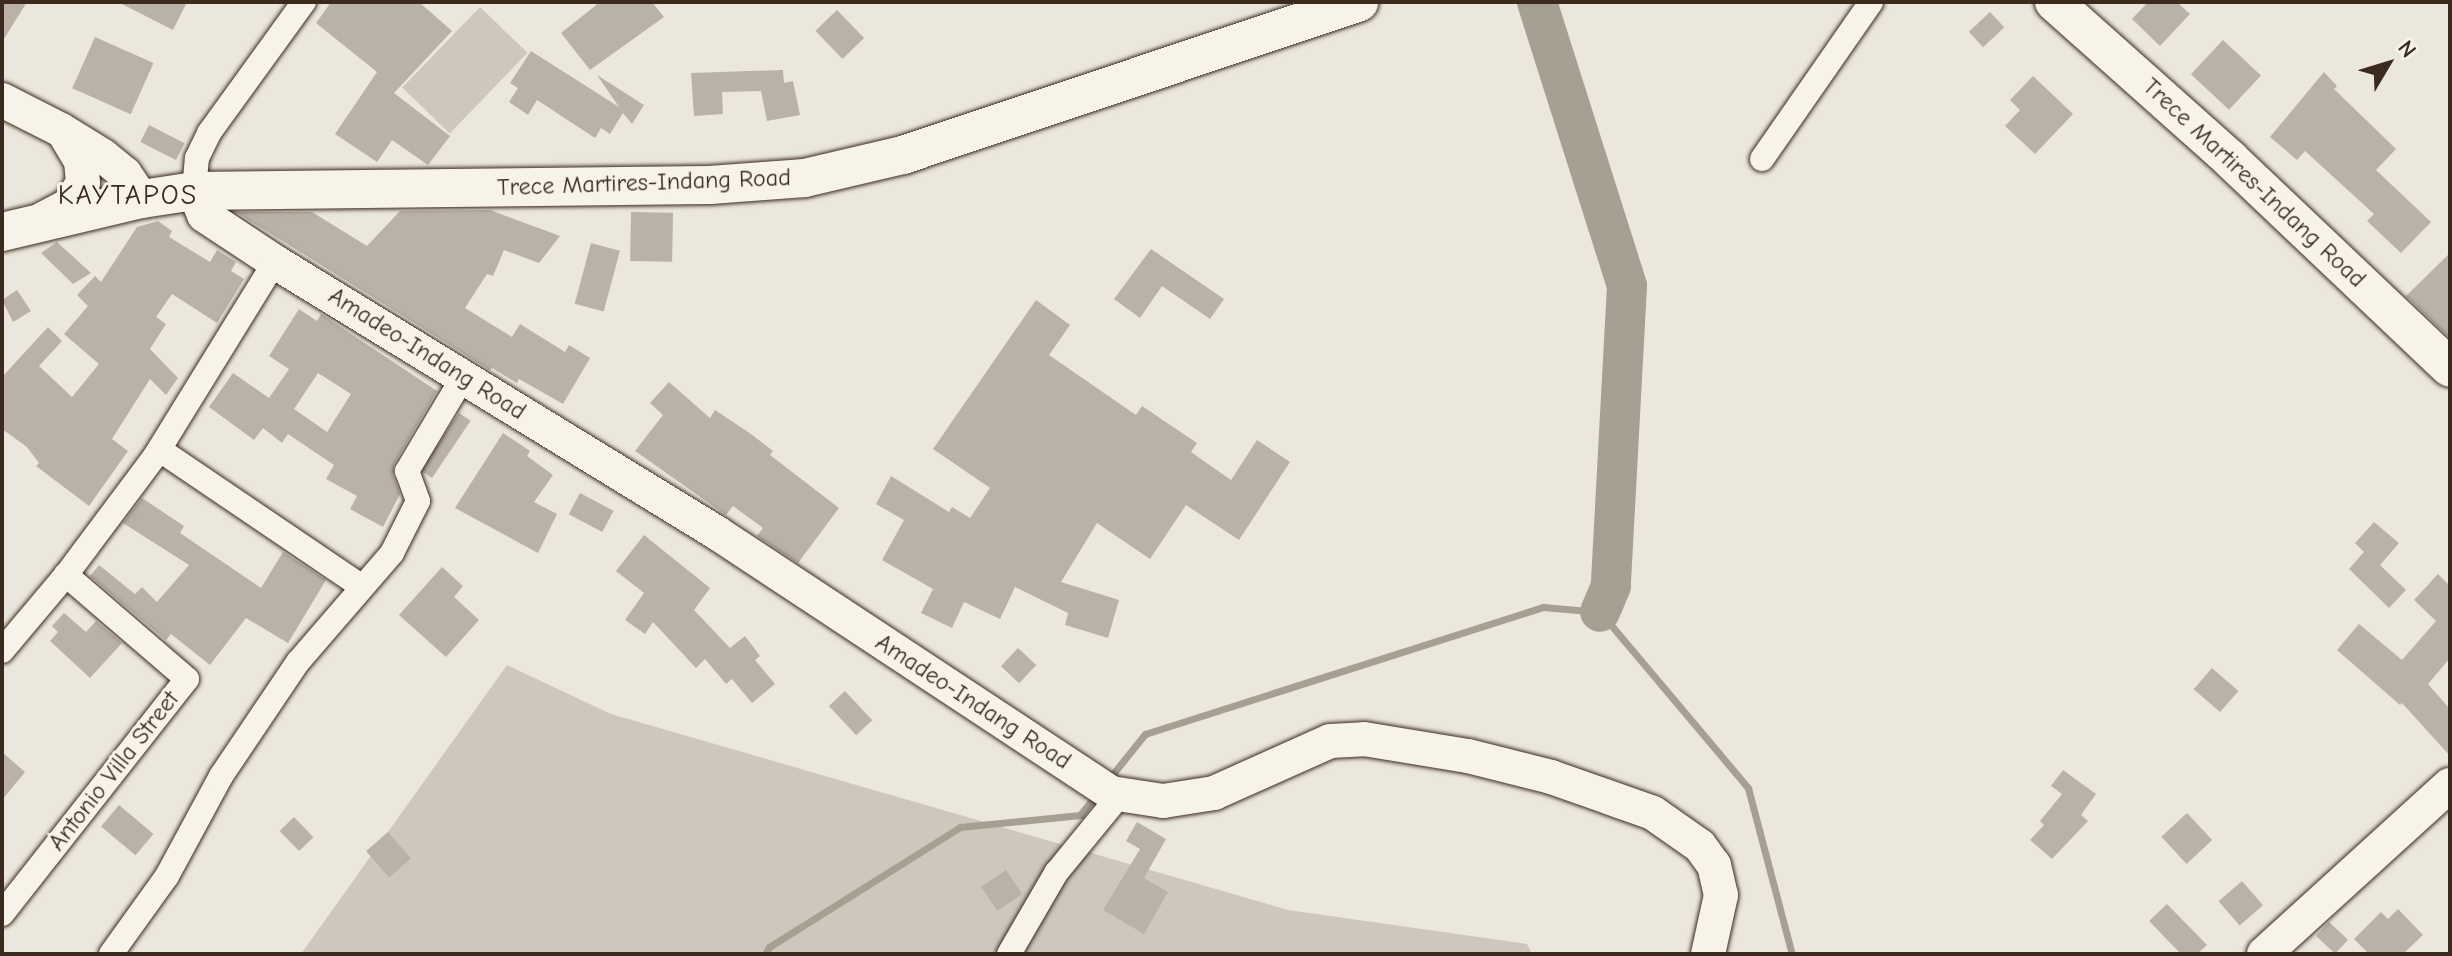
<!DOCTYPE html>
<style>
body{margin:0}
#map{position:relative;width:2452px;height:956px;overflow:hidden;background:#ece7dc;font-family:"Comic Neue",sans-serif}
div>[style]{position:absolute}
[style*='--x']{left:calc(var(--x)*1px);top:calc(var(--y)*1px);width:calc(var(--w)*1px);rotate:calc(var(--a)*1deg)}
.green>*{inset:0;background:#cec8bc;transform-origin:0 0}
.stream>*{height:7px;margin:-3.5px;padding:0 3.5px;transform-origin:3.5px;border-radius:3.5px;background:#a89f93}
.river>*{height:40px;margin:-20px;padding:0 20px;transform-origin:20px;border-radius:20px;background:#a89f93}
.building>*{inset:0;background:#bab2a7;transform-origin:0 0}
.roads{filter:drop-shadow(0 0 2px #3b2a1e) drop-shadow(0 0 2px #3b2a1e)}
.street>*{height:24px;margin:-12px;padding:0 12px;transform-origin:12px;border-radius:12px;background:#f7f3e8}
.secondary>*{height:34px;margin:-17px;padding:0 17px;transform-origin:17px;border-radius:17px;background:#f7f3e8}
.primary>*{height:38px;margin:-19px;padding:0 19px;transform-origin:19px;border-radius:19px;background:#f7f3e8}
span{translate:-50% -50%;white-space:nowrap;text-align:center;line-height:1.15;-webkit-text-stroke:6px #f7f3e8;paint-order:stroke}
.street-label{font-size:24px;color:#3b2a1e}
.quarter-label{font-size:28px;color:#3b2a1e;letter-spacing:2px}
.frame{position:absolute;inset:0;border:4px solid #3b2a1e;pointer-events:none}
.north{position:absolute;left:2348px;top:24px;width:80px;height:80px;-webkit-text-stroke:6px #f7f3e8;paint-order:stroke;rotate:52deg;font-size:22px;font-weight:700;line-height:32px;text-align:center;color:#3b2a1e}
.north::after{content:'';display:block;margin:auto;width:28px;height:36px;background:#3b2a1e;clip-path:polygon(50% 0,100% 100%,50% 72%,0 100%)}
</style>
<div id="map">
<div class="green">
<div style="left:480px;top:7px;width:66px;height:112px;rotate:44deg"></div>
<div style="clip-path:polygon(507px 665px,611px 714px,1288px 910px,1527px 944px,1532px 954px,301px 954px)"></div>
</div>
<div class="stream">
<div style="--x:1108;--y:780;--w:59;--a:-51.2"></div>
<div style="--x:1145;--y:734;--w:418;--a:-17.7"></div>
<div style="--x:1543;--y:607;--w:57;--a:5"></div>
<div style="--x:1600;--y:612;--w:230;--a:49.9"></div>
<div style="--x:1748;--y:788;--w:172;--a:75.2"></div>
<div style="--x:765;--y:954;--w:8;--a:-60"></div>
<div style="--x:769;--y:947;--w:226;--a:-32.1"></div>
<div style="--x:960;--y:827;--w:121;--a:-5.7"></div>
<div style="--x:1080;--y:815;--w:24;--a:-52"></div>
</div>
<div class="river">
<div style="--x:1537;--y:2;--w:298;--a:72.4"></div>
<div style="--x:1627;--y:286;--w:300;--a:93.1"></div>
<div style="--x:1611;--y:586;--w:28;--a:113"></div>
</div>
<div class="building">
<div style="clip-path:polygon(2px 2px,27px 2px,2px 42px)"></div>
<div style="clip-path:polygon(118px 2px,187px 2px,173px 30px)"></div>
<div style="clip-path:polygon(331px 2px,419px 2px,452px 31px,394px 93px,450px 136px,428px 165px,392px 140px,377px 162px,335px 134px,377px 72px,316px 23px)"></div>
<div style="clip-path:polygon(600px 2px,652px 2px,664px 17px,590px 70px,561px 33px)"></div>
<div style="clip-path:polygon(2148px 2px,2177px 2px,2190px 14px,2160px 46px,2132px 19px)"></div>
<div style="left:837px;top:10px;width:39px;height:30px;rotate:46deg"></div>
<div style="left:1990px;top:12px;width:21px;height:29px;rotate:47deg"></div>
<div style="left:95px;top:37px;width:64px;height:56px;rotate:24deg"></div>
<div style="left:2223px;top:40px;width:52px;height:47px;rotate:43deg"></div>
<div style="clip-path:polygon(531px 51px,619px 107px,597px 75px,644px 105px,632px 124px,623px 113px,610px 134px,601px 128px,595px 138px,537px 100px,528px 115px,509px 102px,518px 88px,510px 83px)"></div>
<div style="clip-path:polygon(783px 70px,784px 83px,793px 81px,800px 115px,767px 121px,761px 91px,722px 92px,723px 114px,694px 116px,691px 73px)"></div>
<div style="clip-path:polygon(2324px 72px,2337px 86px,2334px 89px,2396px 149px,2376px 170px,2431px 222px,2401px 253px,2367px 221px,2374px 214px,2305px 151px,2297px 160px,2270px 137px)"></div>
<div style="clip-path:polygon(2033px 76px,2073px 114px,2035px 154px,2005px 126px,2020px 110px,2010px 100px)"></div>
<div style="left:149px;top:125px;width:40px;height:19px;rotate:27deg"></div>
<div style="clip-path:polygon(490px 210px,560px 236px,539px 263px,504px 250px,493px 276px,487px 274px,465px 308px,512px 337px,520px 324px,565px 352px,569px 345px,590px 358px,563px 404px,519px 379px,517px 383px,492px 368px,490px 370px,236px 212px,312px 212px,367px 246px,400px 211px)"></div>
<div style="left:631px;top:212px;width:42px;height:49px;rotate:1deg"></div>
<div style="clip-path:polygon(158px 221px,172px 231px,169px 237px,210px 262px,217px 250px,236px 262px,231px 271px,244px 279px,217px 323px,172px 294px,156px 317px,166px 324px,150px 349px,178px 378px,166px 395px,150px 379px,112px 439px,128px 451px,89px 506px,36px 466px,39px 463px,27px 447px,2px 429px,2px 377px,48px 327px,62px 341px,39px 366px,72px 397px,99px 364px,64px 334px,88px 306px,77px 295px,95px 276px,101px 282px,137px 227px)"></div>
<div style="clip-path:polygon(57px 242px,91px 273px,73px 284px,41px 253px)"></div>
<div style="left:591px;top:243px;width:30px;height:63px;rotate:15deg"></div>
<div style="clip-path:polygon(1151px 249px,1224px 299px,1210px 319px,1162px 286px,1140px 318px,1114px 299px)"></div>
<div style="clip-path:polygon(2450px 253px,2450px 338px,2406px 296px)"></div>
<div style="clip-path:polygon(17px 290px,31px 311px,13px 322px,2px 300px)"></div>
<div style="clip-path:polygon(1036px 300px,1070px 325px,1049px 355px,1136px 415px,1142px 406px,1197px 443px,1191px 452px,1231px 480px,1257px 440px,1290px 462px,1239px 540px,1186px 505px,1150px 559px,1097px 523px,1061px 582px,1119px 600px,1108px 638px,1065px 625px,1068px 613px,1015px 587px,1000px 619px,964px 602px,952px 628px,921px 613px,933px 589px,882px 560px,904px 520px,876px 504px,891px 476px,949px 512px,952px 507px,970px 518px,990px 488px,933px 449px)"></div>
<div style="clip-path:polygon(evenodd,299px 309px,317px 321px,321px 314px,437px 391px,394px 464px,393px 476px,400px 494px,383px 527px,350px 509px,357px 496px,326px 479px,334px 465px,288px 434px,282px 443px,263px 428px,254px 440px,209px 407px,233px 373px,269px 398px,289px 369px,269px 356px,299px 309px,318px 373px,351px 394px,327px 432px,294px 409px,318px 373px)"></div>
<div style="clip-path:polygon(669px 382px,710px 418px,715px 410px,751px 434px,773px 451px,770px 455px,839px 508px,798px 563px,757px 536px,763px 528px,733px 506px,726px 515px,635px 451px,663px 415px,650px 403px)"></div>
<div style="left:459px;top:413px;width:14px;height:69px;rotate:34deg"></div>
<div style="clip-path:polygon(503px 433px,530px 451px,527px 456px,553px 475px,534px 502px,557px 514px,538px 553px,455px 508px)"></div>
<div style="left:580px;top:493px;width:38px;height:24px;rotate:28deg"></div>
<div style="clip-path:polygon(142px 498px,184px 526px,180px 533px,261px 588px,283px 552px,326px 580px,288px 643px,246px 618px,210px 665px,171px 634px,166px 640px,90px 576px,99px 565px,135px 594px,142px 587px,157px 602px,189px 565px,123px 523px)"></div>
<div style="clip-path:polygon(2374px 522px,2399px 543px,2380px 565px,2406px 590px,2389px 608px,2349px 569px,2364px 552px,2355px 543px)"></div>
<div style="clip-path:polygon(644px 535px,710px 588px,694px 610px,730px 648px,745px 636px,760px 656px,755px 660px,775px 684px,752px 703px,732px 679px,726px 684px,705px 659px,696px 668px,653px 622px,645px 634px,625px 620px,644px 593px,616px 571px)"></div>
<div style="clip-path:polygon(442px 567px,463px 586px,454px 597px,479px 620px,446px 657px,399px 615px)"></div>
<div style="clip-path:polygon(2438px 574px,2450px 586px,2450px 658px,2428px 684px,2450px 709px,2450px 756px,2402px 703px,2400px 705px,2337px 650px,2359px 624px,2402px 660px,2436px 621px,2414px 600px)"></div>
<div style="clip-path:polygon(64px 613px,86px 632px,96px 621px,122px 643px,90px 678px,50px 641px,58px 632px,52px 626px)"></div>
<div style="left:1018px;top:648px;width:25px;height:25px;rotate:43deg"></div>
<div style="left:2212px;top:668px;width:35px;height:28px;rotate:41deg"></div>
<div style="left:845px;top:691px;width:40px;height:22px;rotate:47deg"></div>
<div style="clip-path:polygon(2px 752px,25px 772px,2px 800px)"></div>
<div style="clip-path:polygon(2063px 770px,2096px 794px,2081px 815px,2088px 821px,2052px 859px,2030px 840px,2044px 825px,2040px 821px,2062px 794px,2051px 786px)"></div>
<div style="left:119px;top:805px;width:45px;height:28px;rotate:40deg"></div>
<div style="left:2187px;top:813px;width:37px;height:35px;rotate:47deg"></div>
<div style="left:294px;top:817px;width:28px;height:20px;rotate:46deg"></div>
<div style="clip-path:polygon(1137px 822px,1166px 839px,1144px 878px,1168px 892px,1144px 934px,1103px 910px,1140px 849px,1126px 841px)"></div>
<div style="left:388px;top:832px;width:35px;height:29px;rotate:49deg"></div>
<div style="left:1006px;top:870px;width:29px;height:30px;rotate:56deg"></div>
<div style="left:2242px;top:881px;width:32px;height:31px;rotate:49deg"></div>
<div style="clip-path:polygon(2167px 904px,2207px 945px,2197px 954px,2181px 954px,2149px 921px)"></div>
<div style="clip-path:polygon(2398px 909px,2423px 935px,2403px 954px,2369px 954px,2354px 939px,2381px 912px,2388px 919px)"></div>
<div style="left:2329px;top:922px;width:26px;height:19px;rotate:43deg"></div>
</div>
<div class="roads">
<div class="street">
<div style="--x:1762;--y:159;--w:191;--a:-55.2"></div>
<div style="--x:194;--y:191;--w:33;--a:-85"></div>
<div style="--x:197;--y:158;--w:28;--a:-64"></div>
<div style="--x:209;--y:133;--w:162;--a:-54.1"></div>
<div style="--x:160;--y:450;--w:243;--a:34.1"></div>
<div style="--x:2;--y:651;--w:99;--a:-49.9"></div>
<div style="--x:66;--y:575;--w:149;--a:-53.2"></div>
<div style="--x:155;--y:456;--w:228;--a:-58.3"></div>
<div style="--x:2;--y:914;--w:299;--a:-51.8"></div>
<div style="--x:187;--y:679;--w:160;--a:-139.3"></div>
<div style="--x:111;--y:954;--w:96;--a:-54.3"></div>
<div style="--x:167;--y:876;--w:114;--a:-61.6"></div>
<div style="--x:221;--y:776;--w:138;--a:-56"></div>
<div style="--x:298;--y:662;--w:144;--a:-49.2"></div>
<div style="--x:392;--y:553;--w:58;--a:-63.4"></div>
<div style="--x:418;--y:501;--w:32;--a:-110"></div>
<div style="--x:407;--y:471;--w:109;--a:-59.2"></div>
<div style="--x:1009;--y:954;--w:94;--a:-59.9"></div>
<div style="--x:1056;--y:873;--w:99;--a:-50.7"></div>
</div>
<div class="secondary">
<div style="--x:2;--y:100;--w:66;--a:27"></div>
<div style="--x:61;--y:130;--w:49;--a:31.8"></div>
<div style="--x:103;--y:156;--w:28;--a:39"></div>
<div style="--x:125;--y:174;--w:30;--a:56"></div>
<div style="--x:194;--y:191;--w:26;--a:67"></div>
<div style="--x:204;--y:215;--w:85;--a:33.5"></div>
<div style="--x:275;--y:262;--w:518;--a:31.51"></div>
<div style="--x:717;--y:533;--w:472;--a:33.4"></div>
<div style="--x:1111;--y:793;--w:53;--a:8.7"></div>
<div style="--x:1163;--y:801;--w:52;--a:-8.9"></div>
<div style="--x:1214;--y:793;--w:127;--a:-24.1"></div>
<div style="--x:1330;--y:741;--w:34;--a:-3"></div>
<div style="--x:1364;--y:739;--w:105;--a:9.3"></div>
<div style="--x:1468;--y:756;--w:86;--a:14.2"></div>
<div style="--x:1551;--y:777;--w:108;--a:19.4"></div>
<div style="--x:1653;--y:813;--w:57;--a:35.1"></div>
<div style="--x:1700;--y:846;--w:24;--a:54"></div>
<div style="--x:1714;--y:865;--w:31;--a:77"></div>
<div style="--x:1721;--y:895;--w:60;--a:102.4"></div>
<div style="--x:43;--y:219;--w:30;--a:-28"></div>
<div style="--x:69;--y:205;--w:26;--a:-58"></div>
<div style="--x:83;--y:183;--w:22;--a:-95"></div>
<div style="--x:81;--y:161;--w:33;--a:-121"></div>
<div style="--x:2264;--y:954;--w:251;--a:-42.3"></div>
</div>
<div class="primary">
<div style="--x:2054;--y:2;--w:236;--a:41.7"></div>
<div style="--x:2230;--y:159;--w:303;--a:43.5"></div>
<div style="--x:2;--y:232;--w:144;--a:-13.3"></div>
<div style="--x:142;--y:199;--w:53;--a:-8.7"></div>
<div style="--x:194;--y:191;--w:516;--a:-0.67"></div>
<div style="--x:710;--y:185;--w:95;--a:-4.2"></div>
<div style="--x:805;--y:178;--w:101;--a:-13.2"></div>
<div style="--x:903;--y:155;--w:481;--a:-18.5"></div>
</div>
</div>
<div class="street-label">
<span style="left:644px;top:183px;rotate:-2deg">Trece Martires-Indang Road</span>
<span style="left:2254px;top:183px;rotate:43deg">Trece Martires-Indang Road</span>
<span style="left:427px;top:354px;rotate:32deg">Amadeo-Indang Road</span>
<span style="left:973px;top:702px;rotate:33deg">Amadeo-Indang Road</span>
<span style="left:114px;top:771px;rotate:-52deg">Antonio Villa Street</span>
</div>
<div class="quarter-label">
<span style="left:128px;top:195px">KAYTAPOS</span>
</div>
<div class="frame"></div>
<div class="north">N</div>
</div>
